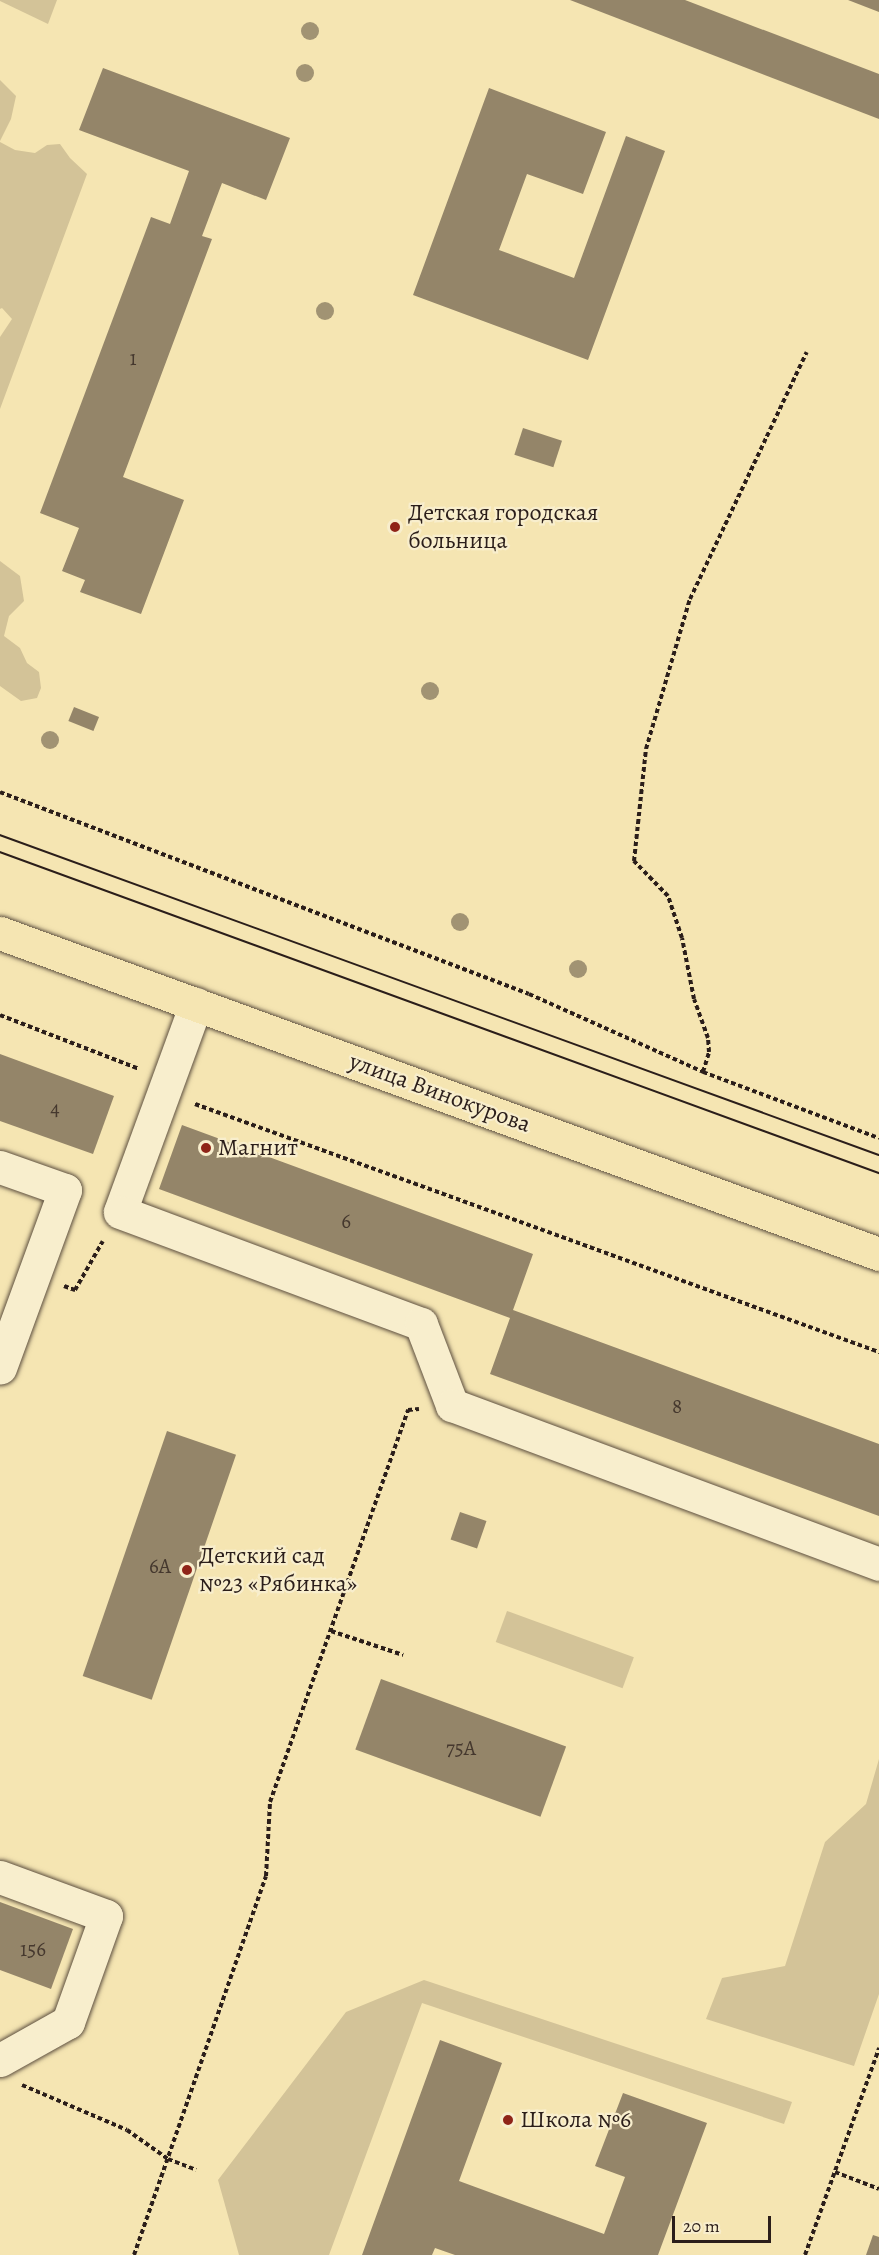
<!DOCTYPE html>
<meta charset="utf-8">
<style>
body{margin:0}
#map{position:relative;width:879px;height:2255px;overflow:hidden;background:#f5e5b2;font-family:Alegreya,serif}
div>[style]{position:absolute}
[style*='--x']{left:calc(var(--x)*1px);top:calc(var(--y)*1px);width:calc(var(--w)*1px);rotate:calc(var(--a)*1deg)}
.green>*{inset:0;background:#d3c398;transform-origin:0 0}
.building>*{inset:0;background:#948569;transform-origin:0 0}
.path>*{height:4px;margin-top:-2px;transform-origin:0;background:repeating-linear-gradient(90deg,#2b1e1a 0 4.5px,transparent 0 7.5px)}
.roads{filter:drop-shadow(0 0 2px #5e5040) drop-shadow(0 0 2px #5e5040)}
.minor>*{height:33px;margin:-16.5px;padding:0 16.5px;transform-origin:16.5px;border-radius:16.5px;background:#f8eecd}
.major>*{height:33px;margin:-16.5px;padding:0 16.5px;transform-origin:16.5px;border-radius:16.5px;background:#f5e5b2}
.tram>*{height:1.5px;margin:-0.75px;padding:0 0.75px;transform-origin:0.75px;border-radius:0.75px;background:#2b1e1a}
.trees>*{width:18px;height:18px;margin:-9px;border-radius:50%;background:#a19373}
.dots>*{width:16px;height:16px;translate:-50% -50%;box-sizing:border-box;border:3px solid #f8eecd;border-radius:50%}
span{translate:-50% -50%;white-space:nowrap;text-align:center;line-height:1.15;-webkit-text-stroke:4.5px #f8eecd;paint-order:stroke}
.number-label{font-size:21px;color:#45382e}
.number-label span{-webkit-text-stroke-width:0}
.poi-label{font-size:24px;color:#2b1e1a}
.left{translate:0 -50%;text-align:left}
.street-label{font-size:24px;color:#2b1e1a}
.scale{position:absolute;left:672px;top:2216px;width:99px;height:27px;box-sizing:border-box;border:3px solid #2b1e1a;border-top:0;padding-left:8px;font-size:18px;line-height:21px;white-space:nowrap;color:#2b1e1a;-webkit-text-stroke:4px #f8eecd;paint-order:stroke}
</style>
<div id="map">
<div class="green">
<div style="clip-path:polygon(57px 0,48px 24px,0 1px,0 0)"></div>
<div style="clip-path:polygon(0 80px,16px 96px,11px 119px,0 141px)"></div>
<div style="clip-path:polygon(0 142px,15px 150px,35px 153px,47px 145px,60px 144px,70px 158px,87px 174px,0 409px,0 337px,12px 319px,2px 308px,0 309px)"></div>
<div style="clip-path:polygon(0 561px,20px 576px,24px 601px,9px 616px,4px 636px,20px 648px,27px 663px,39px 672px,41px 688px,37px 698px,21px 701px,0 686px)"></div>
<div style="left:507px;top:1611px;width:135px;height:33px;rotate:20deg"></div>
<div style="clip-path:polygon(879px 1759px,879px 1994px,854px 2066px,706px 2019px,722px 1978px,785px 1966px,825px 1842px,866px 1804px)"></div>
<div style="clip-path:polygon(424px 1980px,792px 2102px,784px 2124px,422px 2003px,329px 2255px,239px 2255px,218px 2180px,346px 2012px)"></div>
</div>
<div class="building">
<div style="clip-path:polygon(570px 0,685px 0,879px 74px,879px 119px)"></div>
<div style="clip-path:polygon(848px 0,879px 0,879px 12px)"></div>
<div style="clip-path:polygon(103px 68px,290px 138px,266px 200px,222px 183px,202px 236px,212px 239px,123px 477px,184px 500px,141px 614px,80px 592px,85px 580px,62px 571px,79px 528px,40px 513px,151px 217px,170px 224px,189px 171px,79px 130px)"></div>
<div style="clip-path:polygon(489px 88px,606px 132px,583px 194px,527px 174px,499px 250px,574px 278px,626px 136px,665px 151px,588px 360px,413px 295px)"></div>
<div style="left:523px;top:428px;width:41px;height:28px;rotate:18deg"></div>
<div style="left:74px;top:707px;width:27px;height:15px;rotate:22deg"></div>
<div style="clip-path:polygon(0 1054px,114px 1096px,93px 1154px,0 1121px)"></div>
<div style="clip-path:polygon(182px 1125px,533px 1254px,513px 1310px,879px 1444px,879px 1516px,490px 1374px,510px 1318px,159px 1189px)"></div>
<div style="left:167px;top:1431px;width:73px;height:259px;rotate:19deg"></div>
<div style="left:460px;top:1512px;width:28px;height:29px;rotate:19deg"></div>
<div style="left:381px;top:1679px;width:197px;height:75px;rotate:20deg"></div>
<div style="clip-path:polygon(0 1902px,73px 1929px,51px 1989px,0 1970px)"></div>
<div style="clip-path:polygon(440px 2040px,502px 2063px,459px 2181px,604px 2234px,625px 2177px,595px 2166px,623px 2093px,707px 2123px,658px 2255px,455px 2255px,435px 2248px,432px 2255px,362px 2255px)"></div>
<div style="clip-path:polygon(873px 2235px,879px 2237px,879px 2255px,866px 2255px)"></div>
</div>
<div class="path">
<div style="--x:0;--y:792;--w:566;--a:20.9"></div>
<div style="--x:529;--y:994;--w:191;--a:24.1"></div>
<div style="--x:703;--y:1072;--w:188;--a:20.6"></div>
<div style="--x:0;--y:1015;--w:149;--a:21.2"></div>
<div style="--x:703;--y:1072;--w:21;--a:-73"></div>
<div style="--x:709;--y:1052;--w:14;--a:-94"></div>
<div style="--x:708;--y:1038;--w:41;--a:-109.7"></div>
<div style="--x:694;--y:999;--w:62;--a:-101.1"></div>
<div style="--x:682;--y:938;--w:44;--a:-108.4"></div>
<div style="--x:668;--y:896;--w:49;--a:-134.2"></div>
<div style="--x:634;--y:861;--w:113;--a:-83.9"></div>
<div style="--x:646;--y:749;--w:156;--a:-73.7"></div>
<div style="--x:690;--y:599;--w:273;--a:-64.7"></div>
<div style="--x:195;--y:1104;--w:728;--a:19.93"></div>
<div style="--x:64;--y:1286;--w:12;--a:20"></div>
<div style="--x:75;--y:1290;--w:56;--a:-60.3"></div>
<div style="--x:331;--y:1631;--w:76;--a:18.4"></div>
<div style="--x:22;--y:2085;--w:114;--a:23.2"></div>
<div style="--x:127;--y:2130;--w:50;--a:35.3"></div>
<div style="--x:168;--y:2159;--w:30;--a:21"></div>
<div style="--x:835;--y:2172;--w:47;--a:21.1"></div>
<div style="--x:134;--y:2255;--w:401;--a:-70.8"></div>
<div style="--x:266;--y:1876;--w:74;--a:-86.9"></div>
<div style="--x:270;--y:1802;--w:416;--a:-70.6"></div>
<div style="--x:408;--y:1410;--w:11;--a:-5"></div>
<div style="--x:805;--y:2255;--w:220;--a:-70.3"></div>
</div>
<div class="roads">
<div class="minor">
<div style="--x:196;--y:1004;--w:221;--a:110.1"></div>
<div style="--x:120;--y:1212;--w:321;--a:20.4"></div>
<div style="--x:421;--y:1324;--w:87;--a:69.1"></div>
<div style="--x:452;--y:1405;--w:456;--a:20.4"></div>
<div style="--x:0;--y:1167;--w:69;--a:19.5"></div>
<div style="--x:65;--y:1190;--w:189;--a:110.1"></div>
<div style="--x:0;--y:1877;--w:113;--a:20.2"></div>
<div style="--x:106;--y:1916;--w:113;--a:109.7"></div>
<div style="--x:68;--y:2022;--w:78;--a:150.8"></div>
</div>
<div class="major">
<div style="--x:0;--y:933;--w:936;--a:20.06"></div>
</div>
</div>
<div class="tram">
<div style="--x:0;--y:835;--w:935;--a:20"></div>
<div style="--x:0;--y:852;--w:936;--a:20.06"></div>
</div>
<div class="trees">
<div style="left:310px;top:31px"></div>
<div style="left:305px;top:73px"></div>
<div style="left:325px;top:311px"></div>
<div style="left:430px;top:691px"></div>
<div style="left:50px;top:740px"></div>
<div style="left:460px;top:922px"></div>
<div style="left:578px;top:969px"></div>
</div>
<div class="dots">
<div style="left:395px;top:527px;background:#8f2418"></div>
<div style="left:206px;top:1148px;background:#8f2418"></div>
<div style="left:187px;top:1570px;background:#8f2418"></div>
<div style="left:508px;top:2120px;background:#8f2418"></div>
</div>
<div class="number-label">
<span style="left:133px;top:358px">1</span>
<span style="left:55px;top:1108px">4</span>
<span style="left:346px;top:1221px">6</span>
<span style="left:677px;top:1406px">8</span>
<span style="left:160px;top:1566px">6А</span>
<span style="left:461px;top:1748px">75А</span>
<span style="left:33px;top:1949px">156</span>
</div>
<div class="poi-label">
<span class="left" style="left:408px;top:527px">Детская городская<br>больница</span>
<span class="left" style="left:218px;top:1148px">Магнит</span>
<span class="left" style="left:199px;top:1570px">Детский сад<br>№23 «Рябинка»</span>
<span class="left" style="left:520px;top:2120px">Школа №6</span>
</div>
<div class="street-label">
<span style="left:440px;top:1093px;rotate:20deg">улица Винокурова</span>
</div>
<div class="scale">20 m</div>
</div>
